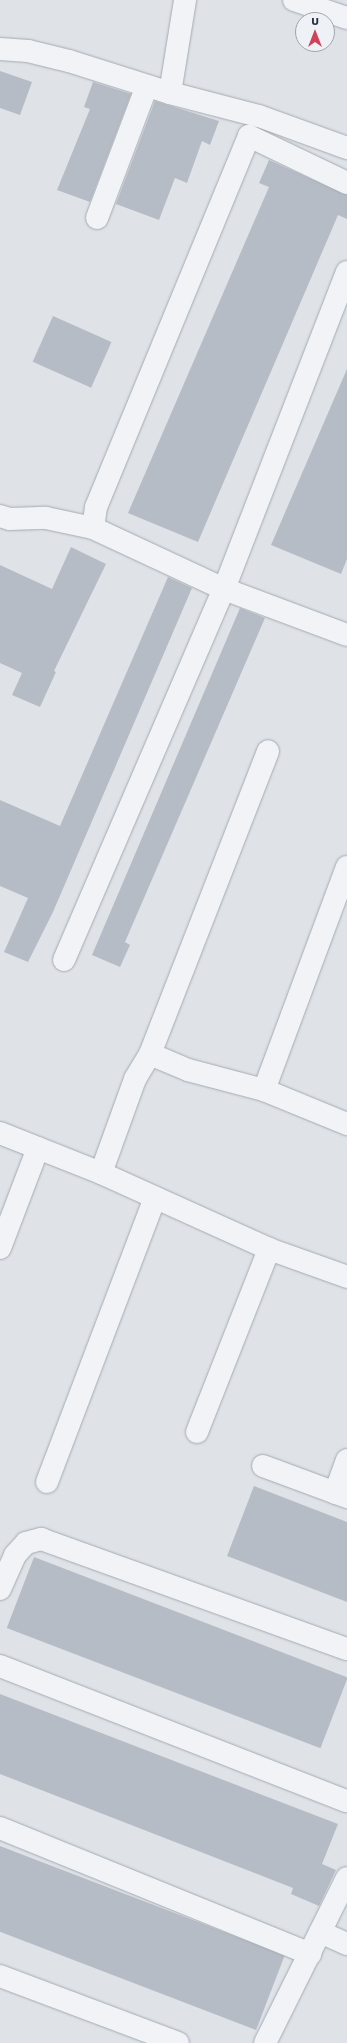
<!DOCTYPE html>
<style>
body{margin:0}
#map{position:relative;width:347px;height:2043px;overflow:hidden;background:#dfe3e8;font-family:Jost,sans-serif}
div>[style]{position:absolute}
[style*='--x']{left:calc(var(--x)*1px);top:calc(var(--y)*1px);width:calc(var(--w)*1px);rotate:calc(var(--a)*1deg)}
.building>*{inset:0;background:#b6bcc5;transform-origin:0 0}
.roads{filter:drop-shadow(0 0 1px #a4aab2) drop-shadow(0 0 1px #a4aab2)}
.street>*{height:22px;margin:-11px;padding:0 11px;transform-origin:11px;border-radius:11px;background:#f1f3f6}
span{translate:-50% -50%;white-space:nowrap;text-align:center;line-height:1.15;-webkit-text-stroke:3px #eef2f6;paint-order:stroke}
.north{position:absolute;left:295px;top:12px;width:40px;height:40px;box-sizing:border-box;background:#eef2f6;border:1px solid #9fa5ad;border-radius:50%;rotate:0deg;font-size:11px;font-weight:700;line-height:16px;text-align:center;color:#28313f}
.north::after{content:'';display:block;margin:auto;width:14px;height:18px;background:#ce425c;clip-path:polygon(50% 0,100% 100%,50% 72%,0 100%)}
</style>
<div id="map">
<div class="building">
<div style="clip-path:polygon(0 71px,32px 82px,20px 115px,0 108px)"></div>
<div style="clip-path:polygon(93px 82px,131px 94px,90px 202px,57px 190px,90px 109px,84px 107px)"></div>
<div style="clip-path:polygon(155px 101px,219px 121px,210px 145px,202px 141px,187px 183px,175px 178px,159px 220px,116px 204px)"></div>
<div style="clip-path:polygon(269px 160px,347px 195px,347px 219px,338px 215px,198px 542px,128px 513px,269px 187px,259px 183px)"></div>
<div style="left:53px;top:316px;width:64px;height:50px;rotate:24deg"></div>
<div style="clip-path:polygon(347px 369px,347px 559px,341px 574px,271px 545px)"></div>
<div style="clip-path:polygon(71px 547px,106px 564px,54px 671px,56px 672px,40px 707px,12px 695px,22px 673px,0 663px,0 565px,52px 589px)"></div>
<div style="clip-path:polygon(168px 577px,192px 588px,53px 912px,28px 962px,4px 952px,28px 898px,0 886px,0 800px,60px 826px)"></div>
<div style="clip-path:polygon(240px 608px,265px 618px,125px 942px,130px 945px,120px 967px,92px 955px)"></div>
<div style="clip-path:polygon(254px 1486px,347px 1522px,347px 1602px,227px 1556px)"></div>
<div style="left:34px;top:1557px;width:336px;height:76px;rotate:21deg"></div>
<div style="clip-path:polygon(0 1694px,338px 1824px,322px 1864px,336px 1870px,319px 1906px,291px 1894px,293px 1888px,0 1774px)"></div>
<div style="left:0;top:1846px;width:305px;height:80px;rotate:21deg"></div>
</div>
<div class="roads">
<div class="street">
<div style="--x:294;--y:0;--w:56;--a:18.8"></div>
<div style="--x:0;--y:49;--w:28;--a:4"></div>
<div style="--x:28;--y:51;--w:42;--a:13.7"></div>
<div style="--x:69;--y:61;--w:106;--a:17.6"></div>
<div style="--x:170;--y:93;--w:92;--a:14.5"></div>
<div style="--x:259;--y:116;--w:94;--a:20"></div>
<div style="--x:170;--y:93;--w:94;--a:-80.8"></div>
<div style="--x:347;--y:183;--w:109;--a:-154.4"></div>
<div style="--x:249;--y:136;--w:401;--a:112.4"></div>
<div style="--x:96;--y:507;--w:21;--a:98"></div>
<div style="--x:93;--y:528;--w:145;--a:25"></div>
<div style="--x:224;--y:589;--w:131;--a:20.5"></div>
<div style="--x:97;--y:218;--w:141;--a:-69.3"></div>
<div style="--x:0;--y:516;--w:10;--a:17"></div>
<div style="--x:10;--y:519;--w:36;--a:-2"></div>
<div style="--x:46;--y:518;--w:48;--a:12"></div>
<div style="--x:64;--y:960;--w:404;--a:-66.7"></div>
<div style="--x:224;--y:589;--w:340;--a:-68.8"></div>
<div style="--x:150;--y:1054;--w:325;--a:-68.7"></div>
<div style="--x:264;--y:1090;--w:238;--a:-69.6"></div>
<div style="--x:0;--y:1133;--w:109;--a:21.6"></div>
<div style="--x:101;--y:1173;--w:184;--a:24.3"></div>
<div style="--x:269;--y:1249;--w:83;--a:19.7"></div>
<div style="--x:101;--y:1173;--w:100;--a:-70.1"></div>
<div style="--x:135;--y:1079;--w:29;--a:-59"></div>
<div style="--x:150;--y:1054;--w:41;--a:22.8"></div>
<div style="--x:188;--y:1070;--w:79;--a:14.7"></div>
<div style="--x:264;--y:1090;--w:90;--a:22.3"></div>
<div style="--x:0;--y:1248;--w:107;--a:-69.2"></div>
<div style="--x:197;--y:1432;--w:197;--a:-68.5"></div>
<div style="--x:263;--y:1466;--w:90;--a:20.3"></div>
<div style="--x:47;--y:1482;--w:304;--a:-69.2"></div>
<div style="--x:335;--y:1493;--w:35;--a:-70"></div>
<div style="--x:0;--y:1589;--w:37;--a:-66"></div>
<div style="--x:15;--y:1555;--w:16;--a:-47"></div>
<div style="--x:26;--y:1543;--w:16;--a:-15"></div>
<div style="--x:41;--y:1539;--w:325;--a:19.8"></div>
<div style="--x:0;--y:1666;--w:372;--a:21.3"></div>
<div style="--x:0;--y:1828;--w:335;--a:22.1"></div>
<div style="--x:320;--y:1932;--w:30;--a:24"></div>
<div style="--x:0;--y:1976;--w:190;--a:20.6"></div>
<div style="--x:265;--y:2043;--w:184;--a:-63.6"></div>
</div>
</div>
<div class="north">U</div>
</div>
